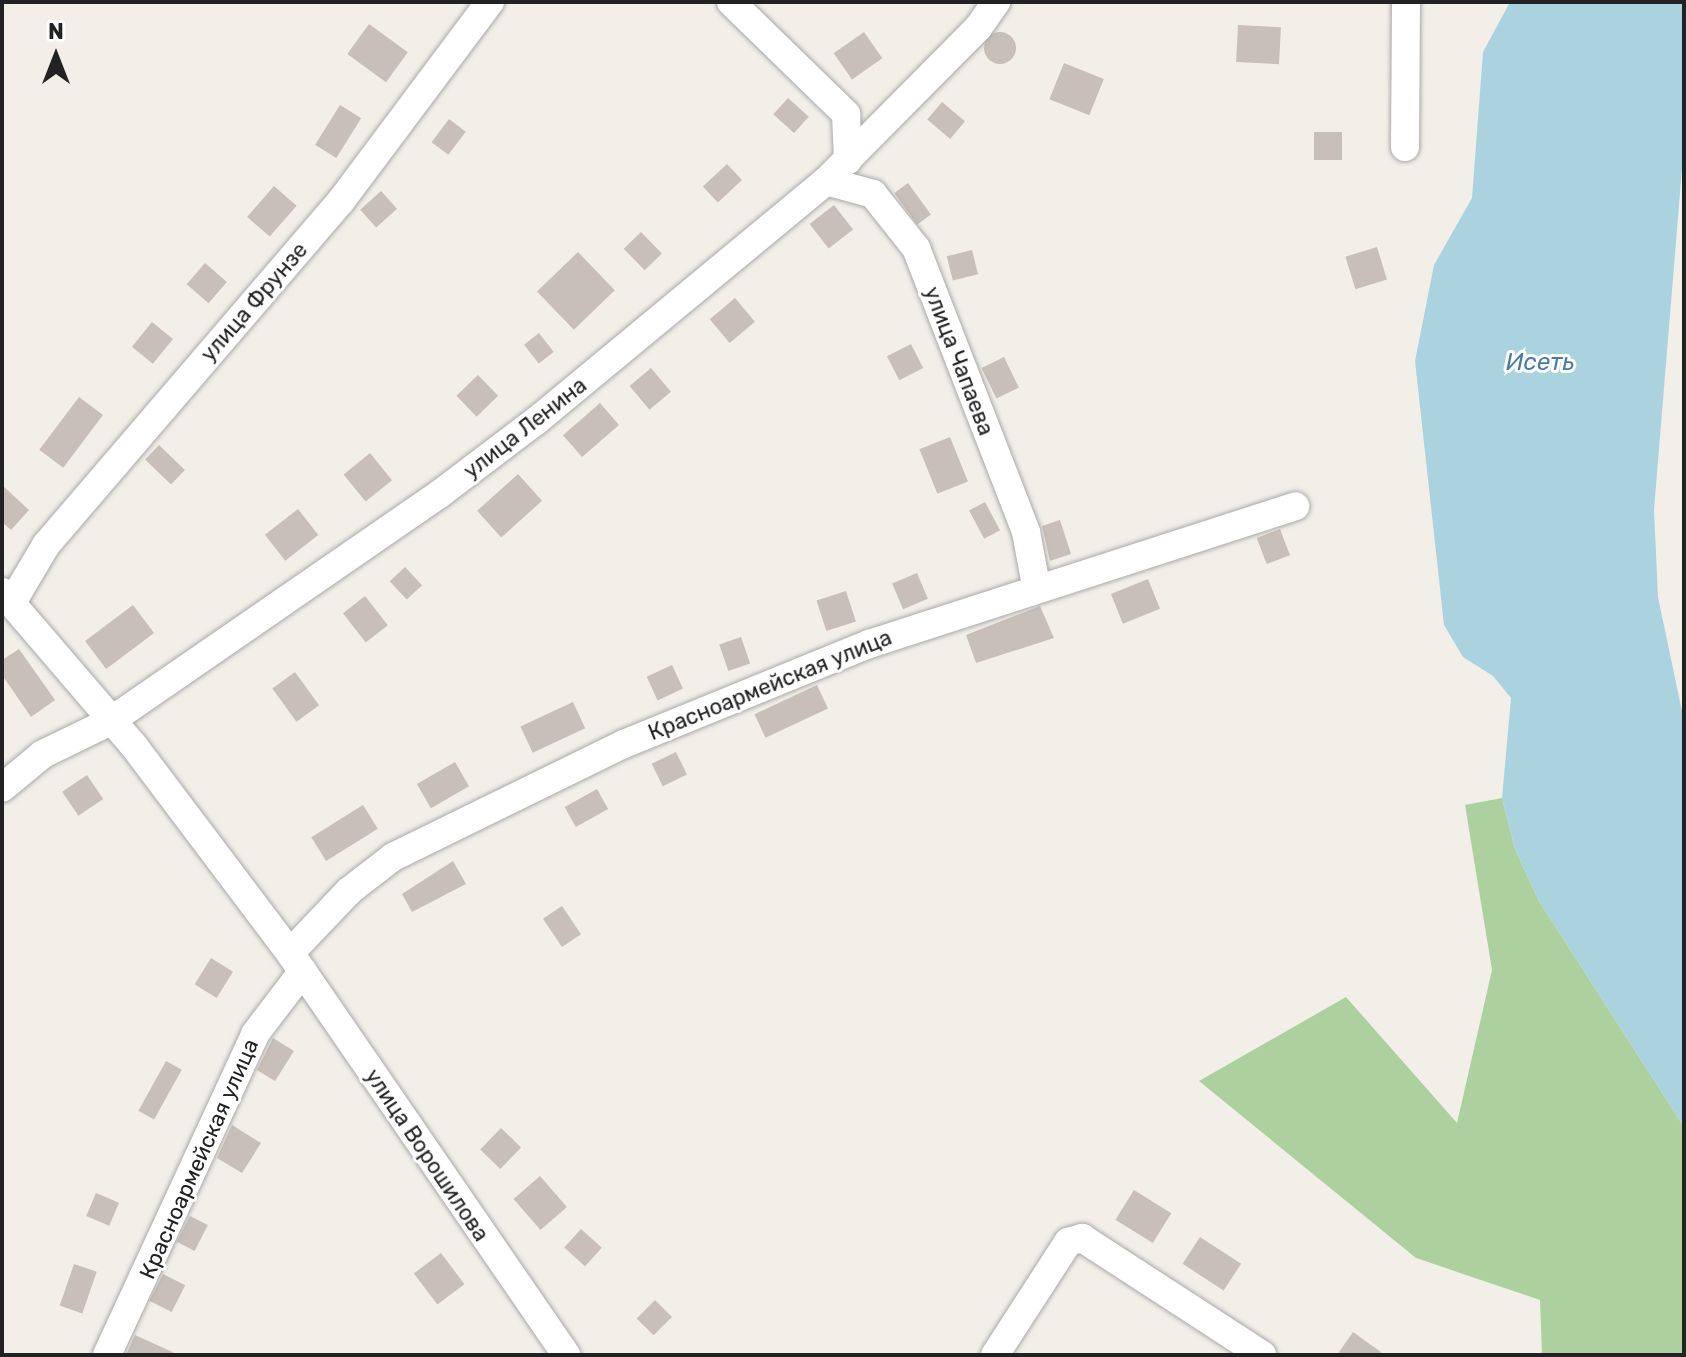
<!DOCTYPE html>
<meta charset="utf-8">
<style>
body{margin:0}
#map{position:relative;width:1686px;height:1357px;overflow:hidden;background:#f2efe9;font-family:Rubik,sans-serif}
div>[style]{position:absolute}
[style*='--x']{left:calc(var(--x)*1px);top:calc(var(--y)*1px);width:calc(var(--w)*1px);rotate:calc(var(--a)*1deg)}
.forest>*{inset:0;background:#add19e}
.water>*{inset:0;background:#aad3df}
.building>*{inset:0;background:#c7bfb8;transform-origin:0 0}
.round{border-radius:50%}
.roads{filter:drop-shadow(0 0 2px #a9a9a9) drop-shadow(0 0 2px #a9a9a9)}
.minor>*{height:28px;margin:-14px;padding:0 14px;transform-origin:14px;border-radius:14px;background:#fff}
span{translate:-50% -50%;white-space:nowrap;text-align:center;line-height:1.15;-webkit-text-stroke:6px #fff;paint-order:stroke}
.street-label{font-size:22px;color:#222}
.water-label{font-size:24px;color:#4a7aab;font-style:italic}
.frame{position:absolute;inset:0;border:4px solid #222;pointer-events:none}
.north{position:absolute;left:16px;top:16px;width:80px;height:80px;-webkit-text-stroke:6px #fff;paint-order:stroke;rotate:0deg;font-size:22px;font-weight:700;line-height:32px;text-align:center;color:#222}
.north::after{content:'';display:block;margin:auto;width:28px;height:36px;background:#222;clip-path:polygon(50% 0,100% 100%,50% 72%,0 100%)}
</style>
<div id="map">
<div class="forest">
<div style="clip-path:polygon(1502px 798px,1515px 849px,1539px 901px,1684px 1127px,1684px 1355px,1542px 1355px,1540px 1300px,1416px 1258px,1199px 1081px,1346px 997px,1457px 1123px,1492px 970px,1465px 805px)"></div>
</div>
<div class="water">
<div style="clip-path:polygon(1510px 2px,1684px 2px,1684px 144px,1654px 510px,1658px 597px,1684px 721px,1684px 1127px,1539px 901px,1515px 849px,1502px 798px,1511px 698px,1493px 676px,1463px 657px,1444px 625px,1415px 361px,1434px 265px,1472px 198px,1483px 52px)"></div>
</div>
<div class="building">
<div style="left:369px;top:24px;width:48px;height:37px;rotate:36deg"></div>
<div style="left:1238px;top:25px;width:43px;height:37px;rotate:3deg"></div>
<div class="round" style="left:984px;top:32px;width:32px;height:32px"></div>
<div style="left:864px;top:32px;width:32px;height:37px;rotate:55deg"></div>
<div style="left:1064px;top:63px;width:43px;height:39px;rotate:22deg"></div>
<div style="left:788px;top:98px;width:28px;height:22px;rotate:42deg"></div>
<div style="left:942px;top:102px;width:30px;height:23px;rotate:40deg"></div>
<div style="left:340px;top:105px;width:25px;height:47px;rotate:32deg"></div>
<div style="left:449px;top:119px;width:21px;height:29px;rotate:37deg"></div>
<div style="left:1314px;top:132px;width:28px;height:28px"></div>
<div style="left:727px;top:164px;width:22px;height:33px;rotate:47deg"></div>
<div style="left:908px;top:183px;width:39px;height:17px;rotate:54deg"></div>
<div style="left:274px;top:186px;width:30px;height:41px;rotate:41deg"></div>
<div style="left:381px;top:191px;width:24px;height:28px;rotate:48deg"></div>
<div style="left:834px;top:205px;width:31px;height:31px;rotate:52deg"></div>
<div style="left:641px;top:232px;width:30px;height:24px;rotate:46deg"></div>
<div style="left:1377px;top:247px;width:34px;height:33px;rotate:73deg"></div>
<div style="left:972px;top:250px;width:25px;height:26px;rotate:76deg"></div>
<div style="left:578px;top:252px;width:53px;height:57px;rotate:46deg"></div>
<div style="left:205px;top:263px;width:29px;height:28px;rotate:41deg"></div>
<div style="left:735px;top:298px;width:31px;height:33px;rotate:50deg"></div>
<div style="left:152px;top:322px;width:27px;height:32px;rotate:39deg"></div>
<div style="left:539px;top:333px;width:24px;height:19px;rotate:52deg"></div>
<div style="left:911px;top:344px;width:27px;height:27px;rotate:63deg"></div>
<div style="left:1004px;top:357px;width:34px;height:25px;rotate:64deg"></div>
<div style="left:651px;top:368px;width:31px;height:28px;rotate:50deg"></div>
<div style="left:478px;top:375px;width:29px;height:30px;rotate:46deg"></div>
<div style="left:79px;top:397px;width:30px;height:66px;rotate:37deg"></div>
<div style="left:600px;top:403px;width:29px;height:49px;rotate:49deg"></div>
<div style="left:950px;top:437px;width:48px;height:33px;rotate:68deg"></div>
<div style="left:159px;top:445px;width:36px;height:20px;rotate:44deg"></div>
<div style="left:370px;top:453px;width:35px;height:34px;rotate:51deg"></div>
<div style="left:518px;top:474px;width:36px;height:55px;rotate:48deg"></div>
<div style="clip-path:polygon(2px 485px,29px 510px,11px 530px,2px 522px)"></div>
<div style="left:985px;top:502px;width:32px;height:18px;rotate:62deg"></div>
<div style="left:298px;top:509px;width:33px;height:42px;rotate:52deg"></div>
<div style="clip-path:polygon(1060px 520px,1071px 554px,1050px 561px,1042px 526px)"></div>
<div style="left:1280px;top:529px;width:28px;height:25px;rotate:69deg"></div>
<div style="left:405px;top:567px;width:25px;height:21px;rotate:47deg"></div>
<div style="left:917px;top:573px;width:28px;height:27px;rotate:67deg"></div>
<div style="left:1148px;top:579px;width:32px;height:40px;rotate:68deg"></div>
<div style="left:846px;top:591px;width:32px;height:31px;rotate:72deg"></div>
<div style="left:365px;top:596px;width:37px;height:28px;rotate:52deg"></div>
<div style="left:133px;top:605px;width:35px;height:60px;rotate:53deg"></div>
<div style="clip-path:polygon(1040px 606px,1054px 638px,976px 663px,966px 635px)"></div>
<div style="left:741px;top:637px;width:28px;height:23px;rotate:71deg"></div>
<div style="clip-path:polygon(19px 649px,55px 700px,31px 717px,2px 675px,2px 660px)"></div>
<div style="left:672px;top:665px;width:26px;height:28px;rotate:65deg"></div>
<div style="left:295px;top:672px;width:41px;height:28px;rotate:54deg"></div>
<div style="left:817px;top:685px;width:26px;height:69px;rotate:65deg"></div>
<div style="left:573px;top:702px;width:29px;height:58px;rotate:65deg"></div>
<div style="left:676px;top:752px;width:25px;height:27px;rotate:64deg"></div>
<div style="left:455px;top:762px;width:28px;height:44px;rotate:60deg"></div>
<div style="left:87px;top:775px;width:29px;height:30px;rotate:56deg"></div>
<div style="left:597px;top:789px;width:23px;height:37px;rotate:61deg"></div>
<div style="left:363px;top:805px;width:28px;height:61px;rotate:58deg"></div>
<div style="clip-path:polygon(453px 861px,466px 884px,412px 912px,402px 894px)"></div>
<div style="left:562px;top:906px;width:34px;height:23px;rotate:56deg"></div>
<div style="left:211px;top:958px;width:26px;height:31px;rotate:32deg"></div>
<div style="clip-path:polygon(273px 1038px,294px 1051px,275px 1081px,257px 1070px)"></div>
<div style="left:166px;top:1061px;width:18px;height:57px;rotate:29deg"></div>
<div style="clip-path:polygon(232px 1125px,261px 1143px,242px 1173px,217px 1158px)"></div>
<div style="left:501px;top:1128px;width:28px;height:30px;rotate:44deg"></div>
<div style="left:540px;top:1176px;width:41px;height:35px;rotate:49deg"></div>
<div style="left:1134px;top:1190px;width:44px;height:35px;rotate:32deg"></div>
<div style="left:96px;top:1193px;width:25px;height:25px;rotate:23deg"></div>
<div style="left:190px;top:1216px;width:20px;height:29px;rotate:27deg"></div>
<div style="left:581px;top:1229px;width:28px;height:25px;rotate:42deg"></div>
<div style="left:1200px;top:1237px;width:49px;height:32px;rotate:33deg"></div>
<div style="left:441px;top:1253px;width:39px;height:34px;rotate:53deg"></div>
<div style="left:74px;top:1264px;width:24px;height:44px;rotate:19deg"></div>
<div style="left:163px;top:1274px;width:25px;height:30px;rotate:27deg"></div>
<div style="left:655px;top:1300px;width:24px;height:26px;rotate:45deg"></div>
<div style="clip-path:polygon(1353px 1332px,1385px 1355px,1337px 1355px)"></div>
<div style="clip-path:polygon(135px 1335px,179px 1355px,126px 1355px)"></div>
</div>
<div class="roads">
<div class="minor">
<div style="--x:731;--y:2;--w:161;--a:44.2"></div>
<div style="--x:846;--y:114;--w:46;--a:87.5"></div>
<div style="--x:1405;--y:147;--w:145;--a:-89.6"></div>
<div style="--x:826;--y:181;--w:49;--a:15.5"></div>
<div style="--x:873;--y:194;--w:69;--a:51.5"></div>
<div style="--x:916;--y:248;--w:305;--a:68.8"></div>
<div style="--x:1026;--y:532;--w:54;--a:79.3"></div>
<div style="--x:2;--y:592;--w:203;--a:49.4"></div>
<div style="--x:134;--y:746;--w:259;--a:53"></div>
<div style="--x:290;--y:953;--w:488;--a:55.5"></div>
<div style="--x:14;--y:599;--w:63;--a:-59.3"></div>
<div style="--x:46;--y:545;--w:453;--a:-49.4"></div>
<div style="--x:341;--y:201;--w:249;--a:-53.2"></div>
<div style="--x:2;--y:788;--w:53;--a:-39.7"></div>
<div style="--x:43;--y:754;--w:73;--a:-25.9"></div>
<div style="--x:109;--y:722;--w:403;--a:-34.6"></div>
<div style="--x:441;--y:493;--w:119;--a:-37.2"></div>
<div style="--x:536;--y:421;--w:376;--a:-39.6"></div>
<div style="--x:826;--y:181;--w:216;--a:-45.2"></div>
<div style="--x:978;--y:28;--w:32;--a:-55"></div>
<div style="--x:290;--y:953;--w:86;--a:-46.4"></div>
<div style="--x:349;--y:891;--w:56;--a:-37.7"></div>
<div style="--x:393;--y:857;--w:257;--a:-26.1"></div>
<div style="--x:624;--y:744;--w:265;--a:-22.2"></div>
<div style="--x:869;--y:644;--w:448;--a:-17.9"></div>
<div style="--x:107;--y:1355;--w:353;--a:-65.2"></div>
<div style="--x:255;--y:1034;--w:79;--a:-52.7"></div>
<div style="--x:995;--y:1355;--w:135;--a:-57.1"></div>
<div style="--x:1068;--y:1242;--w:15;--a:-16"></div>
<div style="--x:1082;--y:1238;--w:215;--a:33"></div>
</div>
</div>
<div class="street-label">
<span style="left:254px;top:302px;rotate:-49deg">улица Фрунзе</span>
<span style="left:959px;top:361px;rotate:69deg">улица Чапаева</span>
<span style="left:525px;top:428px;rotate:-38deg">улица Ленина</span>
<span style="left:770px;top:685px;rotate:-22deg">Красноармейская улица</span>
<span style="left:427px;top:1155px;rotate:56deg">улица Ворошилова</span>
<span style="left:199px;top:1159px;rotate:-66deg">Красноармейская улица</span>
</div>
<div class="water-label">
<span style="left:1540px;top:363px">Исеть</span>
</div>
<div class="frame"></div>
<div class="north">N</div>
</div>
